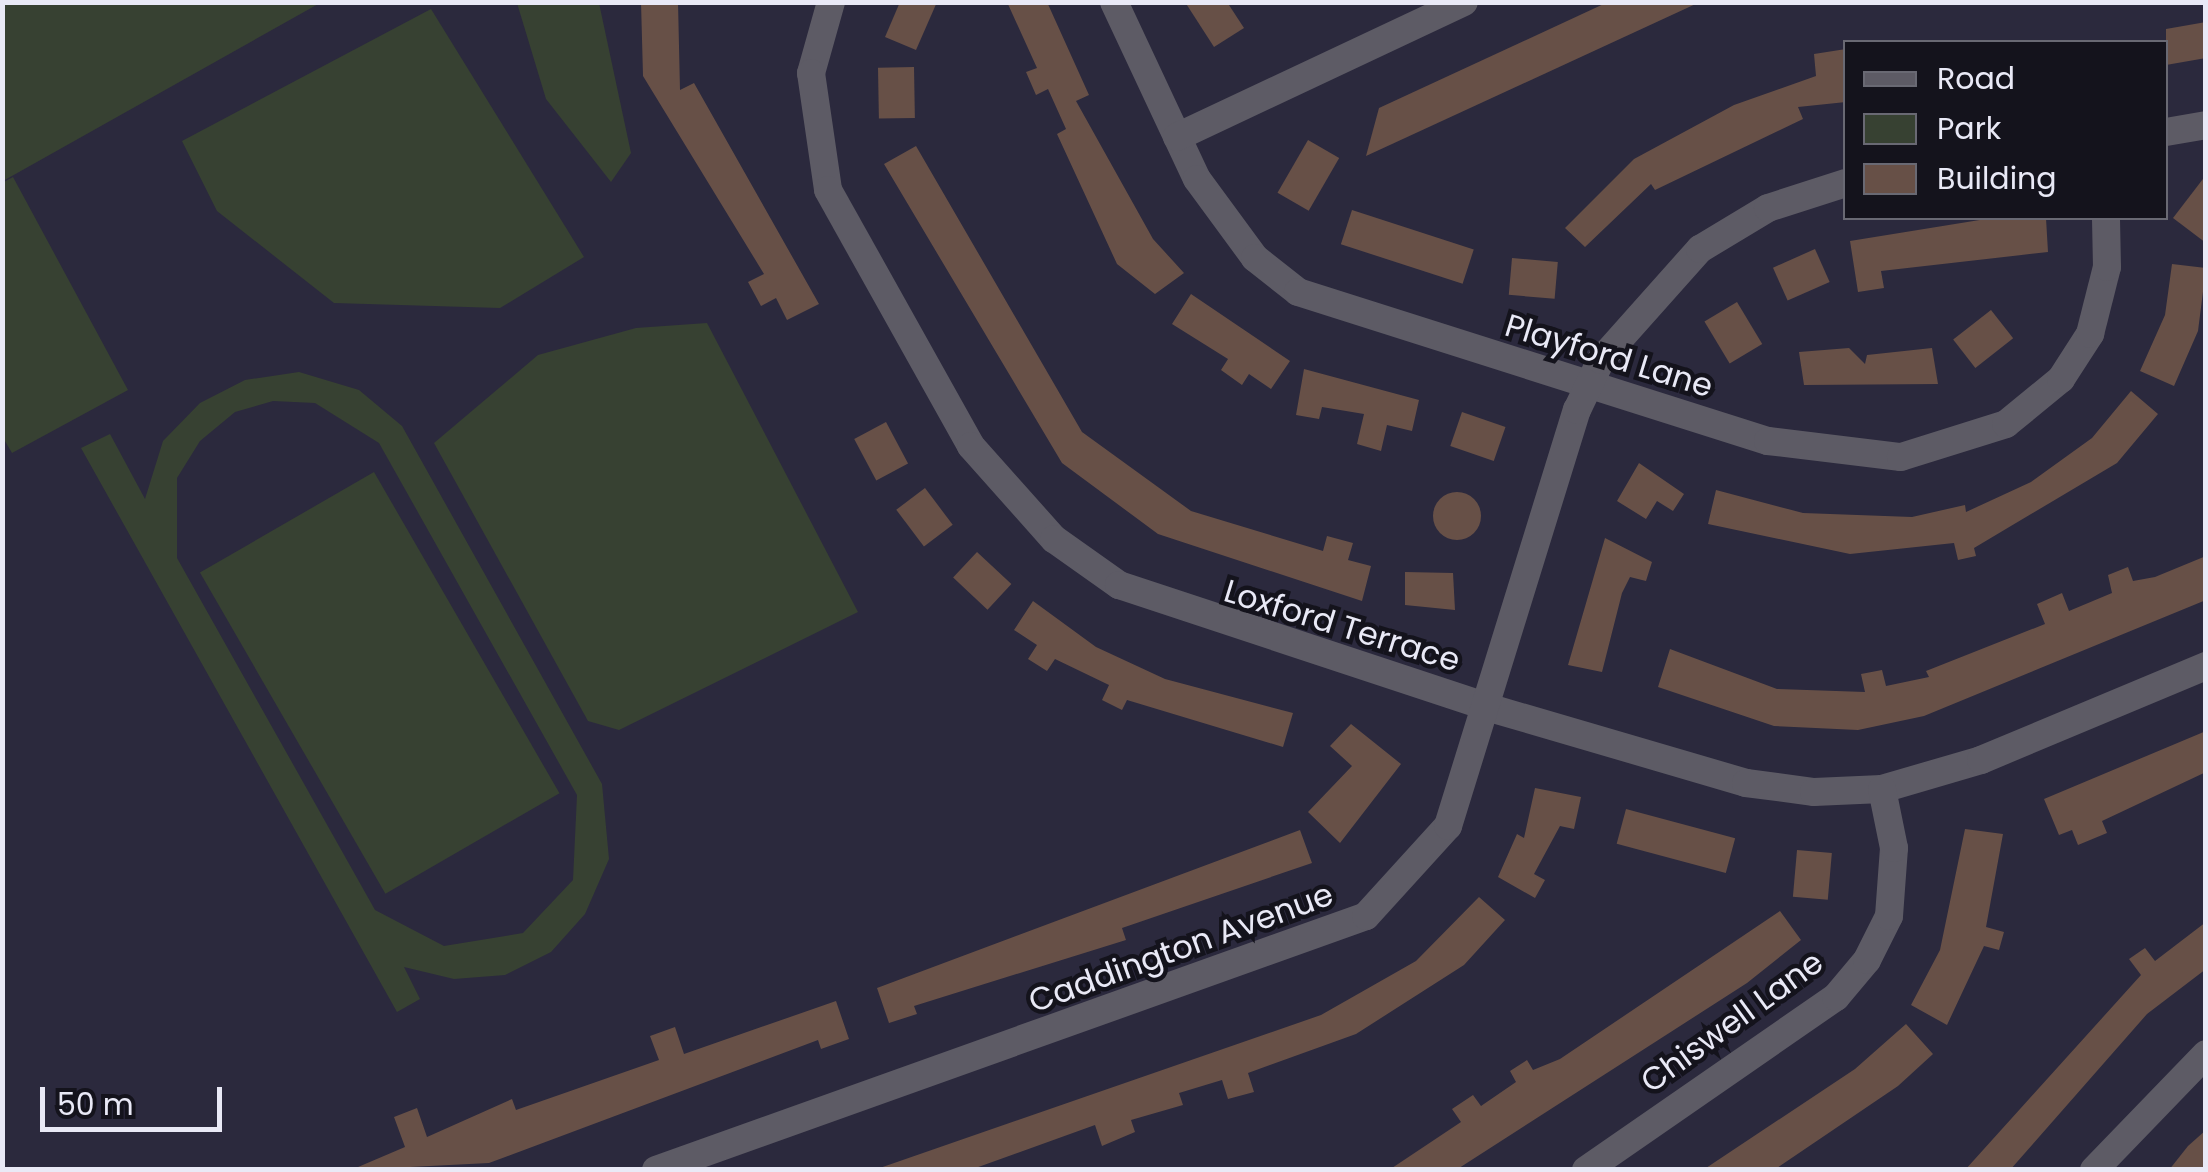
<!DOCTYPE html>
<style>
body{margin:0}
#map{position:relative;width:2208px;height:1172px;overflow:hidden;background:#2b293d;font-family:Poppins,sans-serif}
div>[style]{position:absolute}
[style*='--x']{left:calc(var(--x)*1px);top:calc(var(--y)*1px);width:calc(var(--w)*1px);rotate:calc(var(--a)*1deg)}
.green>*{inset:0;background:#374132;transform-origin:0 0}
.building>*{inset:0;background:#675047;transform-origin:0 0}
.round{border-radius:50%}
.minor>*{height:28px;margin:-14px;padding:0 14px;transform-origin:14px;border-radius:14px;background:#5d5b65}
span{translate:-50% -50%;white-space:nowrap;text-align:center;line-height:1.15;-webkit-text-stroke:9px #14131c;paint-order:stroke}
.street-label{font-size:32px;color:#e9e9f6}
.frame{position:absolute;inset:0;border:5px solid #e9e9f6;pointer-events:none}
.legend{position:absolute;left:1843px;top:40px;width:325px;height:180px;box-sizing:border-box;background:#14131c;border:2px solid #696973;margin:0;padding:12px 18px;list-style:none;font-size:30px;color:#e9e9f6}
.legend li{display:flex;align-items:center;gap:20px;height:50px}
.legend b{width:50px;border:2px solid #696973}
.scale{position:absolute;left:40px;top:1087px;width:182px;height:45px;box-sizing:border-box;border:5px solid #e9e9f6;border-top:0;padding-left:12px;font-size:30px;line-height:35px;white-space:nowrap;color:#e9e9f6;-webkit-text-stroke:8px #14131c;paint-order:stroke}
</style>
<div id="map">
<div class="green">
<div style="clip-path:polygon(3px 2px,320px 2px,320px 3px,3px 181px)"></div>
<div style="clip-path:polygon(517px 3px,599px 3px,631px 153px,611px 182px,546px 99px)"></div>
<div style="clip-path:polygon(431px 9px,584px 257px,500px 308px,334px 303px,217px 211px,182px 141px)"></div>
<div style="clip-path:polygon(13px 177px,128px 390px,12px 453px,2px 436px,2px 183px)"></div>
<div style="clip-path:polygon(707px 323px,858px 612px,619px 730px,588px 721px,434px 443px,538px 355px,636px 328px)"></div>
<div style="clip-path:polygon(evenodd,299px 372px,359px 390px,402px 426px,602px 784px,609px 859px,585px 914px,551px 952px,505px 975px,454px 979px,404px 967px,420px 999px,397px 1012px,81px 448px,110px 434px,145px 499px,163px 441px,200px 403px,245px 380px,299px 372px,273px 401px,315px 403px,379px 443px,577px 795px,573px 880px,523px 933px,444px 946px,375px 910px,177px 558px,177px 478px,200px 441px,235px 412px,273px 401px)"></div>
<div style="left:374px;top:472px;width:371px;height:201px;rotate:60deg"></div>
</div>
<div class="building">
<div style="clip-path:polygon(641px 2px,678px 2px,680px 90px,694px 83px,819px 304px,787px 320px,776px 298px,761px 306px,748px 282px,764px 274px,643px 76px)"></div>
<div style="clip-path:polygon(900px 2px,937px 2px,916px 50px,885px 37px)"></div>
<div style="clip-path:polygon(1007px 2px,1047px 2px,1089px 95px,1076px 101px,1153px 239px,1184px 273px,1155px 294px,1117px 264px,1057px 134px,1066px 129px,1048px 89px,1036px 95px,1026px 72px,1037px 68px)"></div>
<div style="clip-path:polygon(1185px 2px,1227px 2px,1244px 28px,1214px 47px)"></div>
<div style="clip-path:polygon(1608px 2px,1700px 2px,1366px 156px,1379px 108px)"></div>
<div style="clip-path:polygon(2206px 22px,2206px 58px,2166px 65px,2166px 29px)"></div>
<div style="clip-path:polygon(1846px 49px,1846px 102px,1798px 107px,1803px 119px,1655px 190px,1651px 184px,1585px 247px,1565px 228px,1634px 159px,1734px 105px,1816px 76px,1814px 54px)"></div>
<div style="left:914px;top:67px;width:51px;height:36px;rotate:89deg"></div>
<div style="left:1308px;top:140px;width:36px;height:61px;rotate:30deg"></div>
<div style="clip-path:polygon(916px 146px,1082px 432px,1191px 511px,1323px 551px,1327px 536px,1353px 543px,1348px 560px,1371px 566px,1362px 601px,1158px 534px,1062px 463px,884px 164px)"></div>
<div style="clip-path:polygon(2206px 175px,2206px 243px,2173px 218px)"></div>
<div style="left:1352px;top:210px;width:128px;height:36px;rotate:18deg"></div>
<div style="clip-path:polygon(1992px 218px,2046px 218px,2048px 252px,1881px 271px,1884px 288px,1858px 292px,1850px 241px)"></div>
<div style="left:1815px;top:249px;width:36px;height:46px;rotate:66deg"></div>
<div style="left:1512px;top:258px;width:46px;height:37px;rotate:5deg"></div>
<div style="clip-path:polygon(2172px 264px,2206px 268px,2198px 331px,2174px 386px,2140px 371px,2165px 315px)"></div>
<div style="clip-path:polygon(1191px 294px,1290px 361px,1271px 389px,1249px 374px,1242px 385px,1221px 370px,1228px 359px,1172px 324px)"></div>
<div style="left:1737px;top:302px;width:49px;height:38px;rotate:59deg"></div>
<div style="left:1991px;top:310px;width:36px;height:48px;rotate:52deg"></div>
<div style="clip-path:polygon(1849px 348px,1865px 364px,1867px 355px,1932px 348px,1938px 384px,1804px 385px,1799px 352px)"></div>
<div style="clip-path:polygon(1304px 369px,1419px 400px,1412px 431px,1387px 425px,1381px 451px,1357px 444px,1364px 414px,1322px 407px,1319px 419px,1296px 415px)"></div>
<div style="clip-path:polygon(2131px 391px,2158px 414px,2117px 463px,1974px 548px,1976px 556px,1958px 560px,1954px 543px,1850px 554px,1708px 524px,1716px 490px,1803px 513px,1912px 517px,1965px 505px,1966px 512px,2031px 482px,2092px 438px)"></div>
<div style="left:1462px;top:412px;width:46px;height:36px;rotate:19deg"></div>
<div style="left:886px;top:422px;width:47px;height:36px;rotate:62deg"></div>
<div style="clip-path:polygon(1639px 463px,1684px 494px,1673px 511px,1657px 501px,1646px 519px,1617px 501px)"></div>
<div style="left:925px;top:488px;width:46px;height:36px;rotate:53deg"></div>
<div class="round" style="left:1433px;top:492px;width:48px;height:48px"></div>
<div style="clip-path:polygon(1605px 538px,1652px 562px,1646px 581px,1630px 577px,1622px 593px,1602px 672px,1568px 665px)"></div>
<div style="left:977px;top:552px;width:47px;height:35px;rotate:43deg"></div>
<div style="clip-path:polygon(2206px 556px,2206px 600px,1924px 716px,1858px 730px,1774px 726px,1658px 687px,1670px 649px,1777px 689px,1865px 692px,1861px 674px,1882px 670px,1886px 686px,1929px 677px,1926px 671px,2045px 624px,2037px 604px,2062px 593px,2069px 611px,2112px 593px,2108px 575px,2128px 567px,2133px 581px,2155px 577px)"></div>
<div style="clip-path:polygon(1405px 572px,1453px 573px,1455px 610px,1405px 605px)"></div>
<div style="clip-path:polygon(1033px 601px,1096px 647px,1165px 679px,1293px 713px,1283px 747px,1127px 700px,1122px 710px,1102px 700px,1109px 685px,1055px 659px,1047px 671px,1028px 659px,1037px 645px,1014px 630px)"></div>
<div style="clip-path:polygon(1351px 724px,1401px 764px,1340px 843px,1308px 812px,1352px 766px,1330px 746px)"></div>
<div style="clip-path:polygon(2206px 731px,2206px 772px,2102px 821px,2107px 833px,2078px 845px,2072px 830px,2059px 835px,2044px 799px)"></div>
<div style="clip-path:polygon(1535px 788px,1581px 797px,1574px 829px,1560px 826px,1534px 874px,1545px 880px,1535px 898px,1498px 877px,1517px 834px,1524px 838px)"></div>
<div style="left:1626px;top:809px;width:113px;height:36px;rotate:15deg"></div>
<div style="clip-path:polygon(1965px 829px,2003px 834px,1986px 927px,2004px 932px,1999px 950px,1984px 946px,1947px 1025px,1911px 1005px,1940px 950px)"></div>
<div style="clip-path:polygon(1300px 830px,1312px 863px,1122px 928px,1126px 940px,914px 1006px,917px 1014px,889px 1023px,877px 988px)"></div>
<div style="left:1797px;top:850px;width:35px;height:47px;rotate:5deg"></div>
<div style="clip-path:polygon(1479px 897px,1505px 920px,1464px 965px,1356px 1034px,1248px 1073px,1254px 1092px,1228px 1099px,1222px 1080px,1179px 1093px,1183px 1105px,1131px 1120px,1135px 1132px,1102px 1146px,1095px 1125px,970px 1170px,874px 1170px,1321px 1015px,1416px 961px)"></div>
<div style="clip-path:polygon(1780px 911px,1801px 940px,1747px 983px,1456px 1170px,1389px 1170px,1461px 1122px,1452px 1109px,1473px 1095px,1481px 1106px,1516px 1082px,1510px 1071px,1527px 1060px,1533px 1070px,1560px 1059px)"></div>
<div style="clip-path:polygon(2206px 922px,2206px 969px,2147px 1014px,2010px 1170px,1965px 1170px,2141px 975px,2129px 959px,2145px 948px,2155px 961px)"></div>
<div style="clip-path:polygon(836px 1001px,849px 1039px,821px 1049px,818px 1040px,489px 1163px,351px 1170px,405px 1147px,394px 1117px,417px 1108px,427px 1137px,512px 1099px,516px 1110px,659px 1060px,650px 1036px,675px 1027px,684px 1054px)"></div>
<div style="clip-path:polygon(1906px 1024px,1933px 1054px,1898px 1086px,1774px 1170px,1703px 1170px,1855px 1069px)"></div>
<div style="clip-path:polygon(2206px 1130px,2206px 1170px,2169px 1170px,2188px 1146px)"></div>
</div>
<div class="minor">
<div style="--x:831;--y:2;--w:74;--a:105.7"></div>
<div style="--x:811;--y:73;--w:118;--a:81.7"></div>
<div style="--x:828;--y:190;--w:293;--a:60.8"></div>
<div style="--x:971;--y:446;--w:125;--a:48.3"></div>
<div style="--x:1054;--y:539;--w:80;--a:35.3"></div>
<div style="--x:1119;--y:585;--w:391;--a:18.3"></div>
<div style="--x:1490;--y:708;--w:267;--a:16.3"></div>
<div style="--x:1746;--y:783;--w:69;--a:7.5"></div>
<div style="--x:1814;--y:792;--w:68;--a:-2.5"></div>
<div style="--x:1882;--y:789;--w:103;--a:-16.3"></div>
<div style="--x:1981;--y:760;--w:244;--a:-22.7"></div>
<div style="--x:1114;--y:2;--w:195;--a:64.9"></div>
<div style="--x:1197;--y:179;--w:98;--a:53.7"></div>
<div style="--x:1255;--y:258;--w:55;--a:38.3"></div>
<div style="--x:1298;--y:292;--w:493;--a:17.6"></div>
<div style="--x:1768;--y:441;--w:134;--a:6.9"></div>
<div style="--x:1901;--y:457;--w:110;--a:-17.4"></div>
<div style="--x:2006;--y:424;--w:71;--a:-39.3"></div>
<div style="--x:2061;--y:379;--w:54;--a:-57.2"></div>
<div style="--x:2090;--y:334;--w:69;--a:-75.8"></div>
<div style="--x:2107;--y:267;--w:49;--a:-91.2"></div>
<div style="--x:2166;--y:132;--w:41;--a:-9.9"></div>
<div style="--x:1177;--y:137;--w:317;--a:-25.2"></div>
<div style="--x:656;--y:1170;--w:754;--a:-19.68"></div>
<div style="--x:1366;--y:916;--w:122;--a:-47.7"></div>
<div style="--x:1448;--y:826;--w:436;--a:-72.8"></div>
<div style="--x:1577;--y:410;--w:55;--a:-64.4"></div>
<div style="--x:1601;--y:360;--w:149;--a:-48.3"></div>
<div style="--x:1700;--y:249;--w:79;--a:-31.1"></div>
<div style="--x:1768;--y:208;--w:82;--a:-17.8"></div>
<div style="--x:1586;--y:1170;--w:304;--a:-34.7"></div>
<div style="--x:1836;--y:997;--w:48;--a:-50"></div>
<div style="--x:1867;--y:960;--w:49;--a:-63.4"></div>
<div style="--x:1889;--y:916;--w:68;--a:-85.8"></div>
<div style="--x:1894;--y:848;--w:60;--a:-101.5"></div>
<div style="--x:2094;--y:1170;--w:161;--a:-46"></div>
</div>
<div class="street-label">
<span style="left:1609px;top:356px;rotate:17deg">Playford Lane</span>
<span style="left:1342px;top:626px;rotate:17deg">Loxford Terrace</span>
<span style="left:1181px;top:948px;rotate:-20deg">Caddington Avenue</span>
<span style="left:1732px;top:1022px;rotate:-36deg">Chiswell Lane</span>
</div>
<div class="frame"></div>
<ul class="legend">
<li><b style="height:12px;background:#5d5b65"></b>Road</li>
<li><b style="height:28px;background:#374132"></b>Park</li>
<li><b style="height:28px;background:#675047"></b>Building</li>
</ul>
<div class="scale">50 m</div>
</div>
